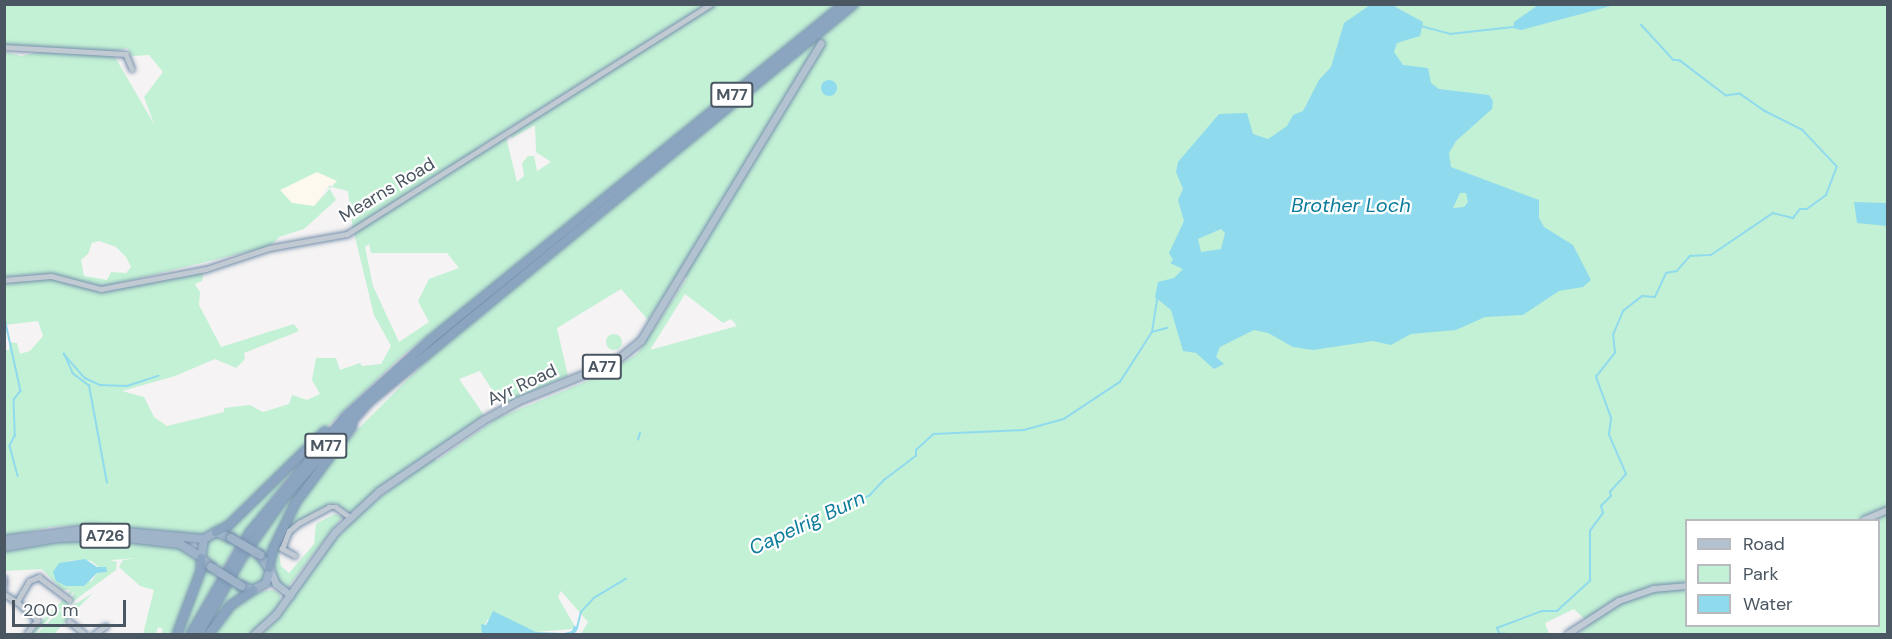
<!DOCTYPE html>
<style>
body{margin:0}
#map{position:relative;width:1892px;height:639px;overflow:hidden;background:#f5f3f3;font-family:"DM Sans",sans-serif}
div>[style]{position:absolute}
[style*='--x']{left:calc(var(--x)*1px);top:calc(var(--y)*1px);width:calc(var(--w)*1px);rotate:calc(var(--a)*1deg)}
.commercial>*{inset:0;background:#fdf9ef}
.green>*{inset:0;background:#c3f1d5}
.round{border-radius:50%}
.water>*{inset:0;background:#90daee}
.stream>*{height:1.5px;margin:-0.75px;padding:0 0.75px;transform-origin:0.75px;border-radius:0.75px;background:#90daee}
.roads{filter:drop-shadow(0 0 2px #7690ad) drop-shadow(0 0 2px #7690ad)}
.minor>*{height:4.5px;margin:-2.25px;padding:0 2.25px;transform-origin:2.25px;border-radius:2.25px;background:#c1cad2}
.tertiary>*{height:5px;margin:-2.5px;padding:0 2.5px;transform-origin:2.5px;border-radius:2.5px;background:#c1cad2}
.secondary>*{height:6px;margin:-3px;padding:0 3px;transform-origin:3px;border-radius:3px;background:#c1cbd6}
.primary>*{height:7px;margin:-3.5px;padding:0 3.5px;transform-origin:3.5px;border-radius:3.5px;background:#b3c2d1}
.trunk>*{height:8px;margin:-4px;padding:0 4px;transform-origin:4px;border-radius:4px;background:#9fb4c9}
.motorway>*{height:8px;margin:-4px;padding:0 4px;transform-origin:4px;border-radius:4px;background:#8ba5c1}
.bridges{filter:drop-shadow(0 0 2px #7690ad) drop-shadow(0 0 2px #7690ad)}
.trunk-bridge>*{height:8px;margin:-4px;padding:0 4px;transform-origin:4px;border-radius:4px;background:#9fb4c9}
span{translate:-50% -50%;white-space:nowrap;text-align:center;line-height:1.15;-webkit-text-stroke:4.5px #fff;paint-order:stroke}
.shield-label span{padding:2px 4px;background:#fff;border:2px solid;border-radius:4px;-webkit-text-stroke-width:0}
.shield-label{font-size:16px;color:#4a5661;font-weight:700}
.street-label{font-size:18px;color:#4a5661}
.water-label{font-size:20px;color:#0c7c9b;font-style:italic}
.frame{position:absolute;inset:0;border:6px solid #4a5661;pointer-events:none}
.legend{position:absolute;left:1685px;top:519px;width:195px;height:108px;box-sizing:border-box;background:#fff;border:2px solid #b7bbc0;margin:0;padding:8px 10px;list-style:none;font-size:18px;color:#4a5661}
.legend li{display:flex;align-items:center;gap:12px;height:30px}
.legend b{width:30px;border:2px solid #b7bbc0}
.scale{position:absolute;left:12px;top:600px;width:114px;height:27px;box-sizing:border-box;border:3px solid #4a5661;border-top:0;padding-left:8px;font-size:18px;line-height:21px;white-space:nowrap;color:#4a5661;-webkit-text-stroke:4px #fff;paint-order:stroke}
</style>
<div id="map">
<div class="commercial">
<div style="clip-path:polygon(317px 172px,337px 181px,328px 186px,314px 206px,292px 203px,280px 190px)"></div>
</div>
<div class="green">
<div style="clip-path:polygon(evenodd,5px 5px,705px 5px,478px 148px,481px 153px,506px 137px,517px 182px,524px 176px,522px 163px,528px 156px,534px 156px,537px 171px,551px 162px,536px 152px,535px 125px,512px 138px,509px 134px,715px 5px,1887px 5px,1887px 634px,1578px 634px,1590px 624px,1574px 609px,1545px 623px,1549px 634px,581px 634px,588px 622px,561px 591px,558px 597px,574px 625px,572px 629px,536px 632px,496px 614px,487px 620px,482px 634px,262px 634px,278px 619px,331px 544px,360px 513px,400px 482px,392px 478px,350px 513px,334px 503px,294px 523px,279px 555px,281px 566px,289px 573px,314px 544px,316px 524px,334px 514px,343px 516px,287px 588px,276px 579px,274px 559px,294px 512px,340px 447px,441px 346px,434px 332px,405px 353px,219px 529px,196px 536px,91px 525px,50px 527px,5px 537px,5px 350px,9px 350px,9px 342px,17px 343px,20px 354px,30px 351px,43px 336px,38px 321px,5px 325px,5px 284px,52px 274px,5px 277px,5px 52px,21px 56px,41px 52px,42px 47px,5px 46px,5px 5px,127px 48px,132px 56px,149px 55px,163px 72px,144px 97px,154px 124px,112px 52px,127px 48px,5px 5px,317px 172px,337px 181px,314px 206px,292px 203px,280px 190px,317px 172px,5px 5px,328px 186px,348px 191px,353px 230px,365px 222px,367px 225px,354px 233px,374px 315px,391px 346px,381px 364px,362px 366px,360px 363px,340px 370px,336px 358px,316px 358px,312px 380px,320px 394px,307px 400px,292px 395px,289px 404px,263px 412px,250px 405px,224px 408px,224px 412px,167px 426px,154px 417px,144px 397px,122px 391px,175px 376px,215px 359px,236px 368px,245px 359px,244px 353px,299px 331px,294px 324px,221px 347px,199px 305px,200px 292px,195px 284px,202px 281px,204px 271px,99px 293px,103px 287px,271px 246px,279px 237px,304px 229px,336px 200px,328px 186px,5px 5px,367px 199px,373px 205px,359px 216px,359px 202px,367px 199px,5px 5px,99px 241px,116px 247px,126px 257px,131px 267px,126px 273px,111px 272px,107px 280px,84px 276px,81px 260px,88px 254px,92px 243px,99px 241px,5px 5px,369px 244px,371px 253px,447px 253px,459px 268px,429px 279px,418px 301px,429px 322px,399px 342px,373px 286px,365px 247px,369px 244px,5px 5px,680px 272px,687px 278px,637px 354px,607px 373px,496px 419px,436px 461px,432px 453px,484px 415px,459px 379px,480px 371px,502px 405px,568px 376px,557px 328px,621px 289px,648px 320px,680px 272px,5px 5px,685px 294px,723px 323px,731px 319px,737px 326px,650px 350px,685px 294px,5px 5px,1686px 520px,1878px 520px,1878px 626px,1686px 626px,1686px 520px)"></div>
<div class="round" style="left:606px;top:334px;width:16px;height:16px"></div>
<div style="clip-path:polygon(308px 451px,240px 540px,225px 532px)"></div>
<div style="clip-path:polygon(329px 451px,297px 496px,267px 558px,253px 548px,295px 489px)"></div>
<div style="clip-path:polygon(219px 535px,236px 545px,222px 569px,203px 554px,206px 539px)"></div>
<div style="clip-path:polygon(evenodd,114px 540px,179px 547px,197px 557px,199px 566px,174px 634px,161px 634px,163px 629px,158px 627px,156px 634px,143px 634px,154px 590px,140px 586px,119px 567px,123px 560px,137px 558px,110px 560px,117px 562px,116px 570px,71px 603px,74px 592px,68px 595px,70px 590px,62px 590px,42px 569px,5px 571px,5px 551px,62px 541px,114px 540px,84px 560px,91px 561px,106px 572px,97px 573px,91px 582px,67px 561px,84px 560px)"></div>
<div style="clip-path:polygon(250px 554px,266px 568px,264px 581px,252px 586px,235px 577px)"></div>
<div style="clip-path:polygon(205px 566px,219px 575px,187px 634px,181px 634px)"></div>
<div style="clip-path:polygon(232px 583px,245px 592px,204px 634px,216px 611px)"></div>
<div style="clip-path:polygon(272px 590px,279px 593px,282px 603px,251px 634px,213px 634px,236px 604px,254px 593px)"></div>
<div style="clip-path:polygon(93px 593px,70px 616px,61px 609px,77px 603px)"></div>
<div style="clip-path:polygon(64px 599px,69px 604px,53px 614px,35px 634px,29px 634px)"></div>
<div style="clip-path:polygon(60px 610px,69px 618px,54px 634px,37px 634px)"></div>
</div>
<div class="water">
<div style="clip-path:polygon(evenodd,1370px 5px,1392px 5px,1423px 22px,1420px 36px,1397px 43px,1394px 52px,1403px 65px,1428px 68px,1431px 83px,1439px 89px,1489px 95px,1493px 101px,1492px 109px,1456px 141px,1449px 153px,1451px 167px,1539px 200px,1539px 218px,1544px 227px,1573px 245px,1591px 280px,1583px 287px,1559px 291px,1523px 315px,1485px 317px,1456px 330px,1411px 334px,1391px 345px,1373px 341px,1313px 350px,1293px 347px,1268px 333px,1254px 330px,1220px 347px,1216px 357px,1224px 364px,1214px 369px,1196px 353px,1183px 351px,1171px 310px,1155px 297px,1158px 282px,1174px 278px,1183px 269px,1170px 263px,1173px 260px,1169px 253px,1184px 221px,1178px 200px,1183px 189px,1176px 172px,1178px 162px,1219px 114px,1247px 113px,1253px 134px,1268px 139px,1287px 126px,1293px 115px,1303px 111px,1319px 80px,1331px 67px,1344px 23px,1370px 5px,1460px 193px,1466px 193px,1468px 202px,1464px 207px,1453px 208px,1460px 193px,1370px 5px,1221px 229px,1225px 233px,1221px 249px,1201px 252px,1198px 239px,1221px 229px)"></div>
<div style="clip-path:polygon(1538px 5px,1538px 4px,1637px 5px,1611px 6px,1521px 30px,1513px 28px,1514px 22px)"></div>
<div class="round" style="left:821px;top:80px;width:16px;height:16px"></div>
<div style="clip-path:polygon(1854px 202px,1887px 203px,1887px 226px,1857px 223px)"></div>
<div style="clip-path:polygon(85px 559px,97px 567px,106px 567px,107px 572px,97px 573px,84px 586px,66px 586px,56px 581px,53px 572px,59px 563px)"></div>
<div style="clip-path:polygon(493px 611px,536px 632px,564px 633px,572px 631px,574px 625px,578px 629px,574px 634px,482px 634px,481px 624px,486px 625px)"></div>
</div>
<div class="stream">
<div style="--x:1421;--y:26;--w:30;--a:15"></div>
<div style="--x:1450;--y:34;--w:63;--a:-6.3"></div>
<div style="--x:4;--y:314;--w:79;--a:77.6"></div>
<div style="--x:21;--y:391;--w:11;--a:128"></div>
<div style="--x:14;--y:400;--w:36;--a:88"></div>
<div style="--x:15;--y:436;--w:11;--a:117"></div>
<div style="--x:10;--y:446;--w:31;--a:75"></div>
<div style="--x:1152;--y:332;--w:33;--a:-81"></div>
<div style="--x:638;--y:440;--w:7;--a:-74"></div>
<div style="--x:107;--y:483;--w:99;--a:-100.5"></div>
<div style="--x:89;--y:386;--w:20;--a:-143"></div>
<div style="--x:73;--y:374;--w:22;--a:-114"></div>
<div style="--x:64;--y:354;--w:32;--a:49"></div>
<div style="--x:85;--y:378;--w:17;--a:25"></div>
<div style="--x:100;--y:385;--w:27;--a:2"></div>
<div style="--x:127;--y:386;--w:33;--a:-18"></div>
<div style="--x:844;--y:509;--w:30;--a:-28"></div>
<div style="--x:870;--y:495;--w:21;--a:-47"></div>
<div style="--x:884;--y:480;--w:40;--a:-37"></div>
<div style="--x:916;--y:456;--w:6;--a:-90"></div>
<div style="--x:916;--y:450;--w:24;--a:-42"></div>
<div style="--x:934;--y:434;--w:90;--a:-2.5"></div>
<div style="--x:1024;--y:430;--w:41;--a:-15.4"></div>
<div style="--x:1064;--y:419;--w:67;--a:-33.5"></div>
<div style="--x:1120;--y:382;--w:59;--a:-57.4"></div>
<div style="--x:1152;--y:332;--w:16;--a:-15"></div>
<div style="--x:827;--y:515;--w:10;--a:-17"></div>
<div style="--x:577;--y:628;--w:16;--a:-76"></div>
<div style="--x:581;--y:612;--w:19;--a:-47"></div>
<div style="--x:594;--y:598;--w:37;--a:-31"></div>
<div style="--x:1505;--y:634;--w:6;--a:180"></div>
<div style="--x:1499;--y:634;--w:6;--a:-108"></div>
<div style="--x:1497;--y:628;--w:48;--a:-20.7"></div>
<div style="--x:1542;--y:611;--w:15;--a:0"></div>
<div style="--x:1557;--y:611;--w:45;--a:-42.3"></div>
<div style="--x:1590;--y:581;--w:50;--a:-90"></div>
<div style="--x:1590;--y:531;--w:22;--a:-54"></div>
<div style="--x:1603;--y:513;--w:7;--a:-106"></div>
<div style="--x:1601;--y:506;--w:14;--a:-45"></div>
<div style="--x:1611;--y:496;--w:4;--a:-104"></div>
<div style="--x:1610;--y:492;--w:24;--a:-48"></div>
<div style="--x:1626;--y:474;--w:43;--a:-113.6"></div>
<div style="--x:1609;--y:435;--w:17;--a:-83"></div>
<div style="--x:1611;--y:418;--w:44;--a:-110.1"></div>
<div style="--x:1596;--y:377;--w:31;--a:-52"></div>
<div style="--x:1615;--y:353;--w:18;--a:-96"></div>
<div style="--x:1613;--y:335;--w:26;--a:-67"></div>
<div style="--x:1623;--y:311;--w:24;--a:-38"></div>
<div style="--x:1642;--y:296;--w:13;--a:4"></div>
<div style="--x:1655;--y:297;--w:26;--a:-65"></div>
<div style="--x:1666;--y:273;--w:11;--a:-10"></div>
<div style="--x:1677;--y:271;--w:20;--a:-49"></div>
<div style="--x:1690;--y:256;--w:21;--a:-3"></div>
<div style="--x:1711;--y:255;--w:75;--a:-34.1"></div>
<div style="--x:1773;--y:213;--w:21;--a:14"></div>
<div style="--x:1793;--y:218;--w:11;--a:-52"></div>
<div style="--x:1800;--y:209;--w:7;--a:0"></div>
<div style="--x:1807;--y:209;--w:24;--a:-36"></div>
<div style="--x:1826;--y:195;--w:30;--a:-69"></div>
<div style="--x:1837;--y:167;--w:51;--a:-133.4"></div>
<div style="--x:1802;--y:130;--w:42;--a:-153.4"></div>
<div style="--x:1764;--y:111;--w:29;--a:-145"></div>
<div style="--x:1740;--y:94;--w:14;--a:172"></div>
<div style="--x:1726;--y:96;--w:58;--a:-142.7"></div>
<div style="--x:1680;--y:61;--w:7;--a:-172"></div>
<div style="--x:1673;--y:60;--w:47;--a:-132.4"></div>
</div>
<div class="roads">
<div class="minor">
<div style="--x:4;--y:47;--w:122;--a:3.3"></div>
<div style="--x:126;--y:54;--w:16;--a:68"></div>
<div style="--x:295;--y:556;--w:15;--a:-152"></div>
<div style="--x:282;--y:549;--w:19;--a:-69"></div>
<div style="--x:289;--y:531;--w:13;--a:-39"></div>
<div style="--x:299;--y:523;--w:34;--a:-28"></div>
<div style="--x:329;--y:507;--w:7;--a:0"></div>
<div style="--x:336;--y:507;--w:17;--a:36"></div>
<div style="--x:4;--y:578;--w:9;--a:90"></div>
<div style="--x:4;--y:594;--w:15;--a:32"></div>
<div style="--x:17;--y:602;--w:24;--a:-60"></div>
<div style="--x:29;--y:581;--w:11;--a:-22"></div>
<div style="--x:39;--y:577;--w:38;--a:37"></div>
<div style="--x:17;--y:602;--w:28;--a:41"></div>
<div style="--x:38;--y:620;--w:18;--a:128"></div>
<div style="--x:69;--y:621;--w:21;--a:39"></div>
<div style="--x:94;--y:634;--w:14;--a:-34"></div>
</div>
<div class="tertiary">
<div style="--x:4;--y:280;--w:47;--a:-4.9"></div>
<div style="--x:51;--y:276;--w:52;--a:14.6"></div>
<div style="--x:101;--y:289;--w:107;--a:-10.8"></div>
<div style="--x:206;--y:269;--w:66;--a:-18.4"></div>
<div style="--x:269;--y:248;--w:79;--a:-10.2"></div>
<div style="--x:347;--y:234;--w:431;--a:-32.3"></div>
</div>
<div class="secondary">
<div style="--x:1864;--y:520;--w:26;--a:-23"></div>
<div style="--x:1568;--y:634;--w:61;--a:-32.9"></div>
<div style="--x:1619;--y:601;--w:36;--a:-19"></div>
<div style="--x:1653;--y:589;--w:33;--a:-5"></div>
</div>
<div class="primary">
<div style="--x:270;--y:570;--w:15;--a:67"></div>
<div style="--x:276;--y:584;--w:18;--a:38"></div>
<div style="--x:254;--y:634;--w:30;--a:-42"></div>
<div style="--x:276;--y:614;--w:101;--a:-54.3"></div>
<div style="--x:335;--y:532;--w:60;--a:-43"></div>
<div style="--x:379;--y:491;--w:126;--a:-34.3"></div>
<div style="--x:483;--y:420;--w:39;--a:-29"></div>
<div style="--x:517;--y:401;--w:105;--a:-21.9"></div>
<div style="--x:614;--y:362;--w:35;--a:-39"></div>
<div style="--x:641;--y:340;--w:347;--a:-58.8"></div>
</div>
<div class="trunk">
<div style="--x:4;--y:540;--w:88;--a:-7.2"></div>
<div style="--x:91;--y:529;--w:113;--a:5.1"></div>
<div style="--x:4;--y:547;--w:55;--a:-9.5"></div>
<div style="--x:58;--y:538;--w:52;--a:-2.2"></div>
<div style="--x:110;--y:536;--w:70;--a:6.5"></div>
<div style="--x:180;--y:544;--w:25;--a:32"></div>
<div style="--x:211;--y:567;--w:13;--a:-138"></div>
<div style="--x:201;--y:558;--w:19;--a:-81"></div>
<div style="--x:204;--y:539;--w:14;--a:-30"></div>
<div style="--x:216;--y:532;--w:16;--a:22"></div>
<div style="--x:241;--y:586;--w:13;--a:18"></div>
<div style="--x:253;--y:590;--w:15;--a:-28"></div>
<div style="--x:266;--y:583;--w:14;--a:-73"></div>
<div style="--x:270;--y:570;--w:18;--a:-124"></div>
</div>
<div class="motorway">
<div style="--x:216;--y:532;--w:15;--a:-28"></div>
<div style="--x:229;--y:525;--w:134;--a:-44.4"></div>
<div style="--x:269;--y:568;--w:19;--a:-78"></div>
<div style="--x:273;--y:549;--w:52;--a:-63.9"></div>
<div style="--x:296;--y:502;--w:94;--a:-53.3"></div>
<div style="--x:177;--y:634;--w:68;--a:-69.4"></div>
<div style="--x:201;--y:570;--w:12;--a:-90"></div>
<div style="--x:191;--y:634;--w:118;--a:-60"></div>
<div style="--x:250;--y:532;--w:149;--a:-50.4"></div>
<div style="--x:345;--y:417;--w:113;--a:-42.1"></div>
<div style="--x:429;--y:341;--w:535;--a:-39.08"></div>
<div style="--x:199;--y:634;--w:86;--a:-60.8"></div>
<div style="--x:241;--y:559;--w:75;--a:-54.8"></div>
<div style="--x:284;--y:498;--w:128;--a:-48.5"></div>
<div style="--x:369;--y:402;--w:627;--a:-39.37"></div>
<div style="--x:209;--y:634;--w:36;--a:-53"></div>
<div style="--x:231;--y:605;--w:27;--a:-34"></div>
</div>
</div>
<div class="bridges">
<div class="trunk-bridge">
<div style="--x:231;--y:538;--w:34;--a:30"></div>
<div style="--x:211;--y:567;--w:36;--a:32"></div>
</div>
</div>
<div class="shield-label">
<span style="left:732px;top:95px">M77</span>
<span style="left:602px;top:367px">A77</span>
<span style="left:326px;top:446px">M77</span>
<span style="left:105px;top:536px">A726</span>
</div>
<div class="street-label">
<span style="left:387px;top:190px;rotate:-31deg">Mearns Road</span>
<span style="left:522px;top:385px;rotate:-25deg">Ayr Road</span>
</div>
<div class="water-label">
<span style="left:1351px;top:205px">Brother Loch</span>
<span style="left:807px;top:523px;rotate:-25deg">Capelrig Burn</span>
</div>
<div class="frame"></div>
<ul class="legend">
<li><b style="height:8px;background:#b3c2d1"></b>Road</li>
<li><b style="height:16px;background:#c3f1d5"></b>Park</li>
<li><b style="height:16px;background:#90daee"></b>Water</li>
</ul>
<div class="scale">200 m</div>
</div>
